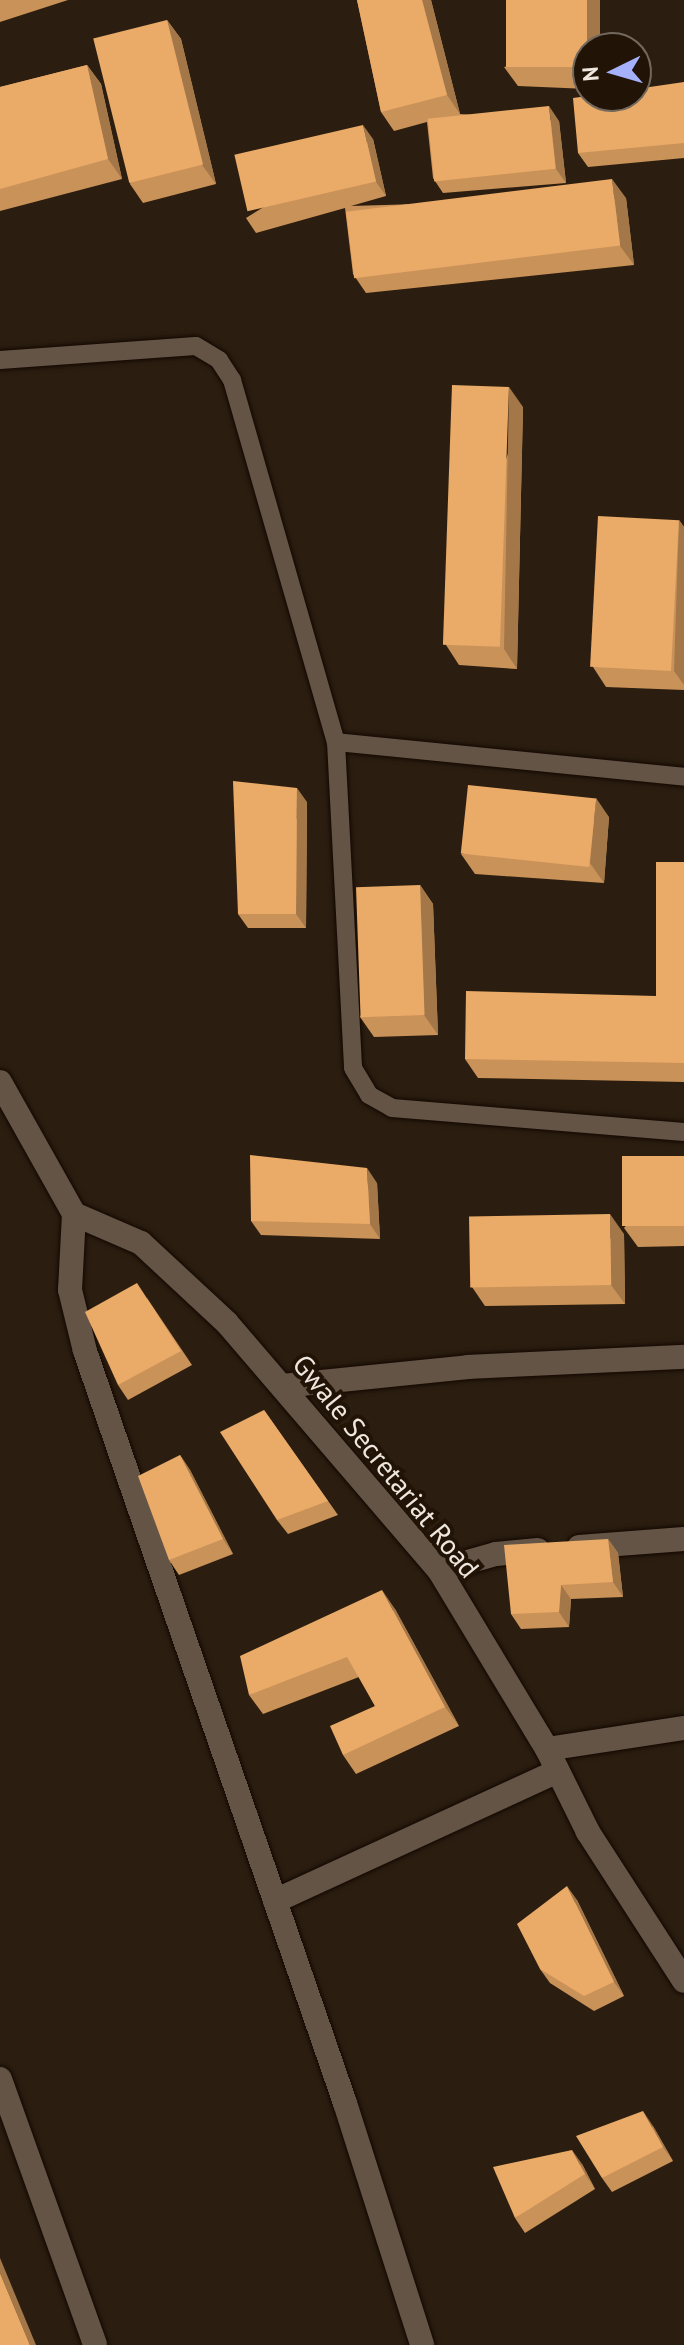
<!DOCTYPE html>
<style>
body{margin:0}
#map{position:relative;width:684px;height:2345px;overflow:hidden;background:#2b1e10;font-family:"PT Sans",sans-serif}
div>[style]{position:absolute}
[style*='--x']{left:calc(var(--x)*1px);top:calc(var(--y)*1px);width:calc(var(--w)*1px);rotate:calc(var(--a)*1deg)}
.roads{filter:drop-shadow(0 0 2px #130700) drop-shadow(0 0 2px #130700)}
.lane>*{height:18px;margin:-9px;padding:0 9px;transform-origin:9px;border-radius:9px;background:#635445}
.street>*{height:24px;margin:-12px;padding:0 12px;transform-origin:12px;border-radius:12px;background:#635445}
.wall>*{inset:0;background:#c99259}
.shaded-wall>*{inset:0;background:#a47749}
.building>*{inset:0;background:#eaaa68;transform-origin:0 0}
span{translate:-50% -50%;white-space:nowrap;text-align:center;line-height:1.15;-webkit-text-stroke:8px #211407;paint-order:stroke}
.street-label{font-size:28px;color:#efe6dd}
.north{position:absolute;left:572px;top:32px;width:80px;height:80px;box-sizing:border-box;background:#211407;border:2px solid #73685d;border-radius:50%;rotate:265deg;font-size:22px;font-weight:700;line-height:32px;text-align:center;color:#efe6dd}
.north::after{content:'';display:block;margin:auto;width:28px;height:36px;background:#a5b1fc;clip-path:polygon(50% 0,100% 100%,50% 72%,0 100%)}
</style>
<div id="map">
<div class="roads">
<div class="lane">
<div style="--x:0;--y:360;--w:196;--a:-4.1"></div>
<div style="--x:196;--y:346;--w:27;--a:31"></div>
<div style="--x:219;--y:360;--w:24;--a:57"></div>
<div style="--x:232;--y:380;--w:377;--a:74"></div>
<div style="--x:336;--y:742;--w:326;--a:87"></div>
<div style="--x:353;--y:1068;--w:31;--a:59"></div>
<div style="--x:369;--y:1095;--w:26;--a:29"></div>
<div style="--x:392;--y:1108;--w:293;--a:4.7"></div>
<div style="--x:336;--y:742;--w:350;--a:5.7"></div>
</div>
<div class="street">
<div style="--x:0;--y:1082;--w:151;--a:60.7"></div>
<div style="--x:74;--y:1214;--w:76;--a:93"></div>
<div style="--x:70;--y:1290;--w:63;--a:76.2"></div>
<div style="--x:85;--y:1351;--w:796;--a:70.93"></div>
<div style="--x:345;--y:2103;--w:254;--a:72.3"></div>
<div style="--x:74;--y:1214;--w:73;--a:23.4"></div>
<div style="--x:141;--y:1243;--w:117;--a:42.9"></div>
<div style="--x:227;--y:1323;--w:326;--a:49.4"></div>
<div style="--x:439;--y:1570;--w:209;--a:58.9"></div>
<div style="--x:547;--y:1749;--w:93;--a:63.7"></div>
<div style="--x:588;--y:1832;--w:177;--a:57.2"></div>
<div style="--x:282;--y:1386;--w:187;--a:-5.8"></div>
<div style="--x:468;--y:1367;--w:216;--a:-2.7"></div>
<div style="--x:579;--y:1547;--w:105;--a:-4.4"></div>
<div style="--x:439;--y:1570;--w:59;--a:-15.7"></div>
<div style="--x:496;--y:1554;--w:42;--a:-5.4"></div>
<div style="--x:547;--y:1749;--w:139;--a:-8.7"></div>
<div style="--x:275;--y:1901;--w:311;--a:-24.7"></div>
<div style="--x:0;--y:2079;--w:282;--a:70.3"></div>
</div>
</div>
<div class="wall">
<div style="clip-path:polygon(0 0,68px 0,0 22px)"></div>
<div style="clip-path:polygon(357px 0,431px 0,460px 114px,559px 121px,566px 183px,443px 193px,433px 178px,427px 122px,394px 131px,381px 112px)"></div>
<div style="clip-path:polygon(167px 20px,181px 39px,216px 184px,143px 203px,130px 184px)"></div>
<div style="clip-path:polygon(588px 48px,588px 89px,518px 86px,504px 67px)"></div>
<div style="clip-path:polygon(87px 65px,101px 84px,122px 179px,0 211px,0 87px)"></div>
<div style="clip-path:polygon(684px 82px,684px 158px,588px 167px,578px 153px)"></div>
<div style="clip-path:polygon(373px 139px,386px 196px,351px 206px,626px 198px,634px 265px,366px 293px,353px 274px,345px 208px,256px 233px,246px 218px)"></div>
<div style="clip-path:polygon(523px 407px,517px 669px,459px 665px,446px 645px)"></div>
<div style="clip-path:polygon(679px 520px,684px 527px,684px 690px,606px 687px,593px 667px)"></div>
<div style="clip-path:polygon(307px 802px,306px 928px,248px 928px,238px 914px)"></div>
<div style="clip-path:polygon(609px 817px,604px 883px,475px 874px,461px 854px)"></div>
<div style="clip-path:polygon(684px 862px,684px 1082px,478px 1078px,465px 1059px,656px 996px)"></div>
<div style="clip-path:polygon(420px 885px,433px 904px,438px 1035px,374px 1037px,360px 1017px)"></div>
<div style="clip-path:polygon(684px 1156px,684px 1246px,638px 1247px,624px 1228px)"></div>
<div style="clip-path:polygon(377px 1183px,380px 1239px,261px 1235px,251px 1221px)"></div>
<div style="clip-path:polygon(624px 1234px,625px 1304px,485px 1306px,472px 1287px)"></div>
<div style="clip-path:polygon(147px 1298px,192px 1365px,128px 1400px,118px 1385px)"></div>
<div style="clip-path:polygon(264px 1410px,338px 1515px,288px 1534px,277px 1520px)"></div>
<div style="clip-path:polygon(180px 1455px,190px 1470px,233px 1554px,179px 1575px,169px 1560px)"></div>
<div style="clip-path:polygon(608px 1539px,618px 1553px,623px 1597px,571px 1599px,569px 1627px,521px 1629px,511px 1614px)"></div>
<div style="clip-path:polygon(395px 1609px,459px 1726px,356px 1774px,343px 1755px,375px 1706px,359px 1677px,263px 1714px,249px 1695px)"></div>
<div style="clip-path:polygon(577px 1900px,624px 1996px,594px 2011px,550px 1983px,540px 1969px)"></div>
<div style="clip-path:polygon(653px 2126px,673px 2161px,612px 2192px,602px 2178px)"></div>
<div style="clip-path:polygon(582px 2164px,595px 2189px,525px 2233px,515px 2218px)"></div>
</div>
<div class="shaded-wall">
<div style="clip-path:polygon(422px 0,431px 0,460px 114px,447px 95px)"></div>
<div style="clip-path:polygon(587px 0,600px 0,600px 48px,588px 48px,588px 73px,586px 71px)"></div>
<div style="clip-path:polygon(167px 20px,181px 39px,216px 184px,202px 165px)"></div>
<div style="clip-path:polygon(87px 65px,101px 84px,122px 179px,108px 159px)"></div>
<div style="clip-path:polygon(549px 106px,559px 121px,566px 183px,556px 169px)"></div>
<div style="clip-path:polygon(363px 125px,373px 139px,386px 196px,376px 182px)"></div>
<div style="clip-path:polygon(612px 179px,626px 198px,634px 265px,620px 246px)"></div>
<div style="clip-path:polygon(509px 387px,523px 407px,517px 669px,504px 649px)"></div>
<div style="clip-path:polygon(679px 520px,684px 527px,684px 685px,674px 671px)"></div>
<div style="clip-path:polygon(297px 788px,307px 802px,306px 928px,296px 914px)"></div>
<div style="clip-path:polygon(596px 798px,609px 817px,604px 883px,590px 863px)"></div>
<div style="clip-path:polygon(420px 885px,433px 904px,438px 1035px,424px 1015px)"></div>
<div style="clip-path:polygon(367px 1168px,377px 1183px,380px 1239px,370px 1224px)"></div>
<div style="clip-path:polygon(610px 1214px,624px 1234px,625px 1304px,611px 1285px)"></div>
<div style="clip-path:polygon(180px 1455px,190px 1470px,233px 1554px,223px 1539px)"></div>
<div style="clip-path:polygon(608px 1539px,618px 1553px,623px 1597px,613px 1582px)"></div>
<div style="clip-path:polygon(561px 1585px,571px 1599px,569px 1627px,559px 1612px)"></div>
<div style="clip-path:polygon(382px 1590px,395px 1609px,459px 1726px,445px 1707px)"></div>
<div style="clip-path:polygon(567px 1886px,577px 1900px,624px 1996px,614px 1982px)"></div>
<div style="clip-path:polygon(643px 2111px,653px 2126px,673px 2161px,663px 2147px)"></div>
<div style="clip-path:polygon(572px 2150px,582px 2164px,595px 2189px,585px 2174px)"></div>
<div style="clip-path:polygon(0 2258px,36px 2345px,30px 2345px,0 2273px)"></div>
</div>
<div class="building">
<div style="clip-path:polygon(357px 0,422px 0,447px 95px,381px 112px)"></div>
<div style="left:506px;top:0;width:81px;height:67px"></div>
<div style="left:167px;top:20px;width:149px;height:76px;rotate:76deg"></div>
<div style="clip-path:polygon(87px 65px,108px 159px,0 189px,0 87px)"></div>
<div style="clip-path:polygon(684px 82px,684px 143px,578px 153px,573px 98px,588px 96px,636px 96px,636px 89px)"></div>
<div style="left:549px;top:106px;width:63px;height:122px;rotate:84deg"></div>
<div style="left:363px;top:125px;width:58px;height:132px;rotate:77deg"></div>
<div style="left:612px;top:179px;width:67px;height:268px;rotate:83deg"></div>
<div style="left:452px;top:385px;width:57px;height:260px;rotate:2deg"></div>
<div style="left:598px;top:516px;width:81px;height:151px;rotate:3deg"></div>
<div style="clip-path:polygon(233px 781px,297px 788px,296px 914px,238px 914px)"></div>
<div style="left:468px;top:785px;width:129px;height:69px;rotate:6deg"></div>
<div style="clip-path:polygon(656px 862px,684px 862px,684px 1063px,465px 1059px,466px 991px,656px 996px)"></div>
<div style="left:420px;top:885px;width:130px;height:64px;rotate:88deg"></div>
<div style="clip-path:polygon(250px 1155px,367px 1168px,370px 1224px,251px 1221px)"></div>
<div style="left:684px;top:1156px;width:70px;height:62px;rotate:90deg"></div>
<div style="left:610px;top:1214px;width:71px;height:141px;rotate:89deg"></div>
<div style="clip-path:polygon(137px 1283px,181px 1351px,118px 1385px,85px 1312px)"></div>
<div style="clip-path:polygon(264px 1410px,328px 1501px,277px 1520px,220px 1432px)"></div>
<div style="clip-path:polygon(180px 1455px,223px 1539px,169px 1560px,138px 1476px)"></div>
<div style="clip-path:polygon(608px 1539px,613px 1582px,561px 1585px,559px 1612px,511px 1614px,504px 1545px)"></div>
<div style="clip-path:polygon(382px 1590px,445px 1707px,343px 1755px,330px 1726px,375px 1706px,347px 1657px,249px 1695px,240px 1656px)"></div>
<div style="clip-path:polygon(567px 1886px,614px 1982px,584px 1996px,540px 1969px,517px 1924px)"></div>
<div style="clip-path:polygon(643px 2111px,663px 2147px,602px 2178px,576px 2136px)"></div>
<div style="clip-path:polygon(572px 2150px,585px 2174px,515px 2218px,493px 2167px)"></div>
<div style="clip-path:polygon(0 2273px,30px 2345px,0 2345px)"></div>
</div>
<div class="street-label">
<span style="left:386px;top:1466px;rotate:51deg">Gwale Secretariat Road</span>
</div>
<div class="north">N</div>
</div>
